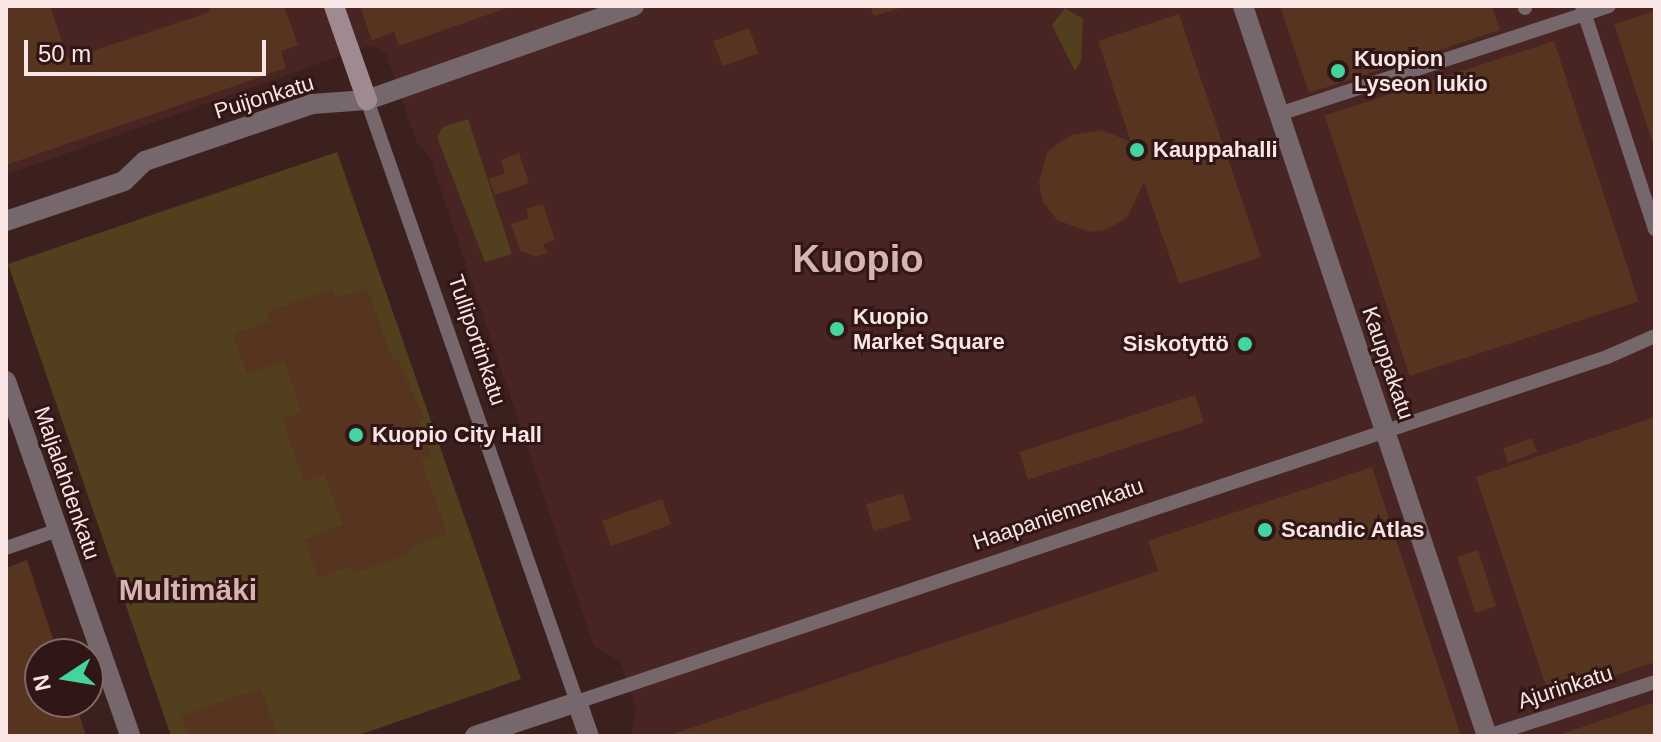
<!DOCTYPE html>
<meta charset="utf-8">
<style>
body{margin:0}
#map{position:relative;width:1661px;height:742px;overflow:hidden;background:#3b201e;font-family:Helvetica,sans-serif}
div>[style]{position:absolute}
[style*='--x']{left:calc(var(--x)*1px);top:calc(var(--y)*1px);width:calc(var(--w)*1px);rotate:calc(var(--a)*1deg)}
.built>*{inset:0;background:#482523}
.green>*{inset:0;background:#523f1e}
.building>*{inset:0;background:#56341f;transform-origin:0 0}
.lane>*{height:14px;margin:-7px;padding:0 7px;transform-origin:7px;border-radius:7px;background:#75676b}
.street>*{height:20px;margin:-10px;padding:0 10px;transform-origin:10px;border-radius:10px;background:#75676b}
.secondary>*{height:20px;margin:-10px;padding:0 10px;transform-origin:10px;border-radius:10px;background:#a08a91}
.dots>*{width:22px;height:22px;translate:-50% -50%;box-sizing:border-box;border:4px solid #301615;border-radius:50%}
span{translate:-50% -50%;white-space:nowrap;text-align:center;line-height:1.15;-webkit-text-stroke:6px #301615;paint-order:stroke}
.poi-label{font-size:22px;color:#f9e6e4;font-weight:700}
.left{translate:0 -50%;text-align:left}
.right{translate:-100% -50%;text-align:right}
.street-label{font-size:22px;color:#f9e6e4}
.district-label{font-size:30px;color:#d8b4b1;font-weight:700}
.town-label{font-size:38px;color:#d8b4b1;font-weight:700}
.frame{position:absolute;inset:0;border:8px solid #f9e6e4;pointer-events:none}
.north{position:absolute;left:24px;top:638px;width:80px;height:80px;box-sizing:border-box;background:#301615;border:2px solid #806968;border-radius:50%;rotate:258deg;font-size:22px;font-weight:700;line-height:32px;text-align:center;color:#f9e6e4}
.north::after{content:'';display:block;margin:auto;width:28px;height:36px;background:#43d4a0;clip-path:polygon(50% 0,100% 100%,50% 72%,0 100%)}
.scale{position:absolute;left:24px;top:40px;width:242px;height:36px;box-sizing:border-box;border:4px solid #f9e6e4;border-top:0;padding-left:10px;font-size:24px;line-height:28px;white-space:nowrap;color:#f9e6e4;-webkit-text-stroke:6px #301615;paint-order:stroke}
</style>
<div id="map">
<div class="built">
<div style="clip-path:polygon(6px 6px,1655px 6px,1655px 736px,1512px 736px,1509px 729px,1486px 736px,631px 736px,636px 707px,620px 661px,594px 646px,430px 157px,417px 144px,386px 54px,371px 45px,6px 175px)"></div>
</div>
<div class="green">
<div style="clip-path:polygon(1065px 8px,1083px 19px,1081px 61px,1075px 71px,1052px 25px)"></div>
<div style="clip-path:polygon(468px 119px,512px 254px,485px 262px,437px 137px,443px 127px)"></div>
<div style="clip-path:polygon(337px 152px,521px 679px,356px 736px,171px 736px,8px 264px)"></div>
</div>
<div class="building">
<div style="clip-path:polygon(6px 6px,50px 6px,68px 59px,210px 12px,208px 6px,284px 6px,298px 45px,281px 51px,286px 68px,6px 165px)"></div>
<div style="clip-path:polygon(360px 6px,512px 6px,399px 46px,394px 32px,372px 40px)"></div>
<div style="clip-path:polygon(870px 6px,904px 6px,904px 7px,874px 16px)"></div>
<div style="clip-path:polygon(1280px 6px,1492px 6px,1500px 30px,1309px 93px)"></div>
<div style="clip-path:polygon(1655px 11px,1655px 147px,1654px 147px,1614px 24px)"></div>
<div style="clip-path:polygon(1179px 14px,1261px 257px,1179px 284px,1144px 182px,1127px 218px,1105px 230px,1089px 232px,1057px 220px,1043px 202px,1039px 183px,1047px 152px,1071px 135px,1102px 130px,1131px 142px,1098px 41px)"></div>
<div style="left:749px;top:28px;width:27px;height:38px;rotate:70deg"></div>
<div style="left:1554px;top:41px;width:274px;height:241px;rotate:72deg"></div>
<div style="clip-path:polygon(519px 153px,529px 183px,495px 195px,489px 179px,505px 173px,501px 160px)"></div>
<div style="clip-path:polygon(543px 204px,555px 240px,543px 244px,547px 253px,536px 257px,520px 251px,511px 224px,529px 218px,526px 209px)"></div>
<div style="clip-path:polygon(367px 288px,393px 361px,398px 360px,424px 418px,419px 420px,432px 456px,421px 460px,447px 533px,410px 547px,412px 553px,354px 573px,352px 566px,318px 578px,304px 539px,343px 525px,324px 474px,304px 481px,293px 450px,283px 419px,302px 412px,284px 361px,247px 374px,233px 334px,270px 321px,267px 312px,333px 289px,336px 298px)"></div>
<div style="left:1195px;top:395px;width:29px;height:185px;rotate:72deg"></div>
<div style="clip-path:polygon(1655px 417px,1655px 662px,1550px 698px,1476px 477px)"></div>
<div style="left:1532px;top:438px;width:15px;height:31px;rotate:70deg"></div>
<div style="clip-path:polygon(1372px 467px,1461px 736px,667px 736px,1158px 571px,1148px 541px)"></div>
<div style="left:903px;top:493px;width:28px;height:39px;rotate:73deg"></div>
<div style="left:662px;top:499px;width:27px;height:64px;rotate:70deg"></div>
<div style="left:1478px;top:550px;width:59px;height:22px;rotate:72deg"></div>
<div style="clip-path:polygon(27px 560px,58px 654px,40px 654px,40px 702px,75px 702px,86px 736px,6px 736px,6px 568px)"></div>
<div style="clip-path:polygon(261px 688px,278px 736px,189px 736px,182px 716px)"></div>
<div style="clip-path:polygon(1655px 702px,1655px 736px,1556px 736px)"></div>
</div>
<div class="lane">
<div style="--x:1525;--y:6;--w:2;--a:90"></div>
<div style="--x:1582;--y:6;--w:235;--a:71.9"></div>
<div style="--x:367;--y:100;--w:638;--a:70.77"></div>
<div style="--x:577;--y:702;--w:1086;--a:-18.52"></div>
<div style="--x:1607;--y:357;--w:52;--a:-23.6"></div>
<div style="--x:1279;--y:114;--w:347;--a:-18.1"></div>
<div style="--x:6;--y:548;--w:55;--a:-19.1"></div>
<div style="--x:1488;--y:736;--w:176;--a:-17.9"></div>
</div>
<div class="street">
<div style="--x:1243;--y:6;--w:770;--a:71.52"></div>
<div style="--x:6;--y:221;--w:125;--a:-18.7"></div>
<div style="--x:124;--y:181;--w:29;--a:-44"></div>
<div style="--x:145;--y:161;--w:176;--a:-18.8"></div>
<div style="--x:312;--y:104;--w:55;--a:-4.2"></div>
<div style="--x:367;--y:100;--w:283;--a:-19.4"></div>
<div style="--x:6;--y:381;--w:376;--a:70.7"></div>
<div style="--x:475;--y:736;--w:108;--a:-18.4"></div>
<div style="--x:577;--y:702;--w:36;--a:71"></div>
</div>
<div class="secondary">
<div style="--x:334;--y:6;--w:100;--a:70.7"></div>
</div>
<div class="dots">
<div style="left:1338px;top:71px;background:#43d4a0"></div>
<div style="left:1137px;top:150px;background:#43d4a0"></div>
<div style="left:837px;top:329px;background:#43d4a0"></div>
<div style="left:1245px;top:344px;background:#43d4a0"></div>
<div style="left:356px;top:435px;background:#43d4a0"></div>
<div style="left:1265px;top:530px;background:#43d4a0"></div>
</div>
<div class="poi-label">
<span class="left" style="left:1354px;top:71px">Kuopion<br>Lyseon lukio</span>
<span class="left" style="left:1153px;top:150px">Kauppahalli</span>
<span class="left" style="left:853px;top:329px">Kuopio<br>Market Square</span>
<span class="right" style="left:1229px;top:344px">Siskotyttö</span>
<span class="left" style="left:372px;top:435px">Kuopio City Hall</span>
<span class="left" style="left:1281px;top:530px">Scandic Atlas</span>
</div>
<div class="street-label">
<span style="left:264px;top:97px;rotate:-17deg">Puijonkatu</span>
<span style="left:477px;top:340px;rotate:71deg">Tulliportinkatu</span>
<span style="left:1388px;top:363px;rotate:71deg">Kauppakatu</span>
<span style="left:67px;top:483px;rotate:71deg">Maljalahdenkatu</span>
<span style="left:1058px;top:514px;rotate:-19deg">Haapaniemenkatu</span>
<span style="left:1565px;top:687px;rotate:-18deg">Ajurinkatu</span>
</div>
<div class="district-label">
<span style="left:188px;top:590px">Multimäki</span>
</div>
<div class="town-label">
<span style="left:858px;top:260px">Kuopio</span>
</div>
<div class="frame"></div>
<div class="north">N</div>
<div class="scale">50 m</div>
</div>
